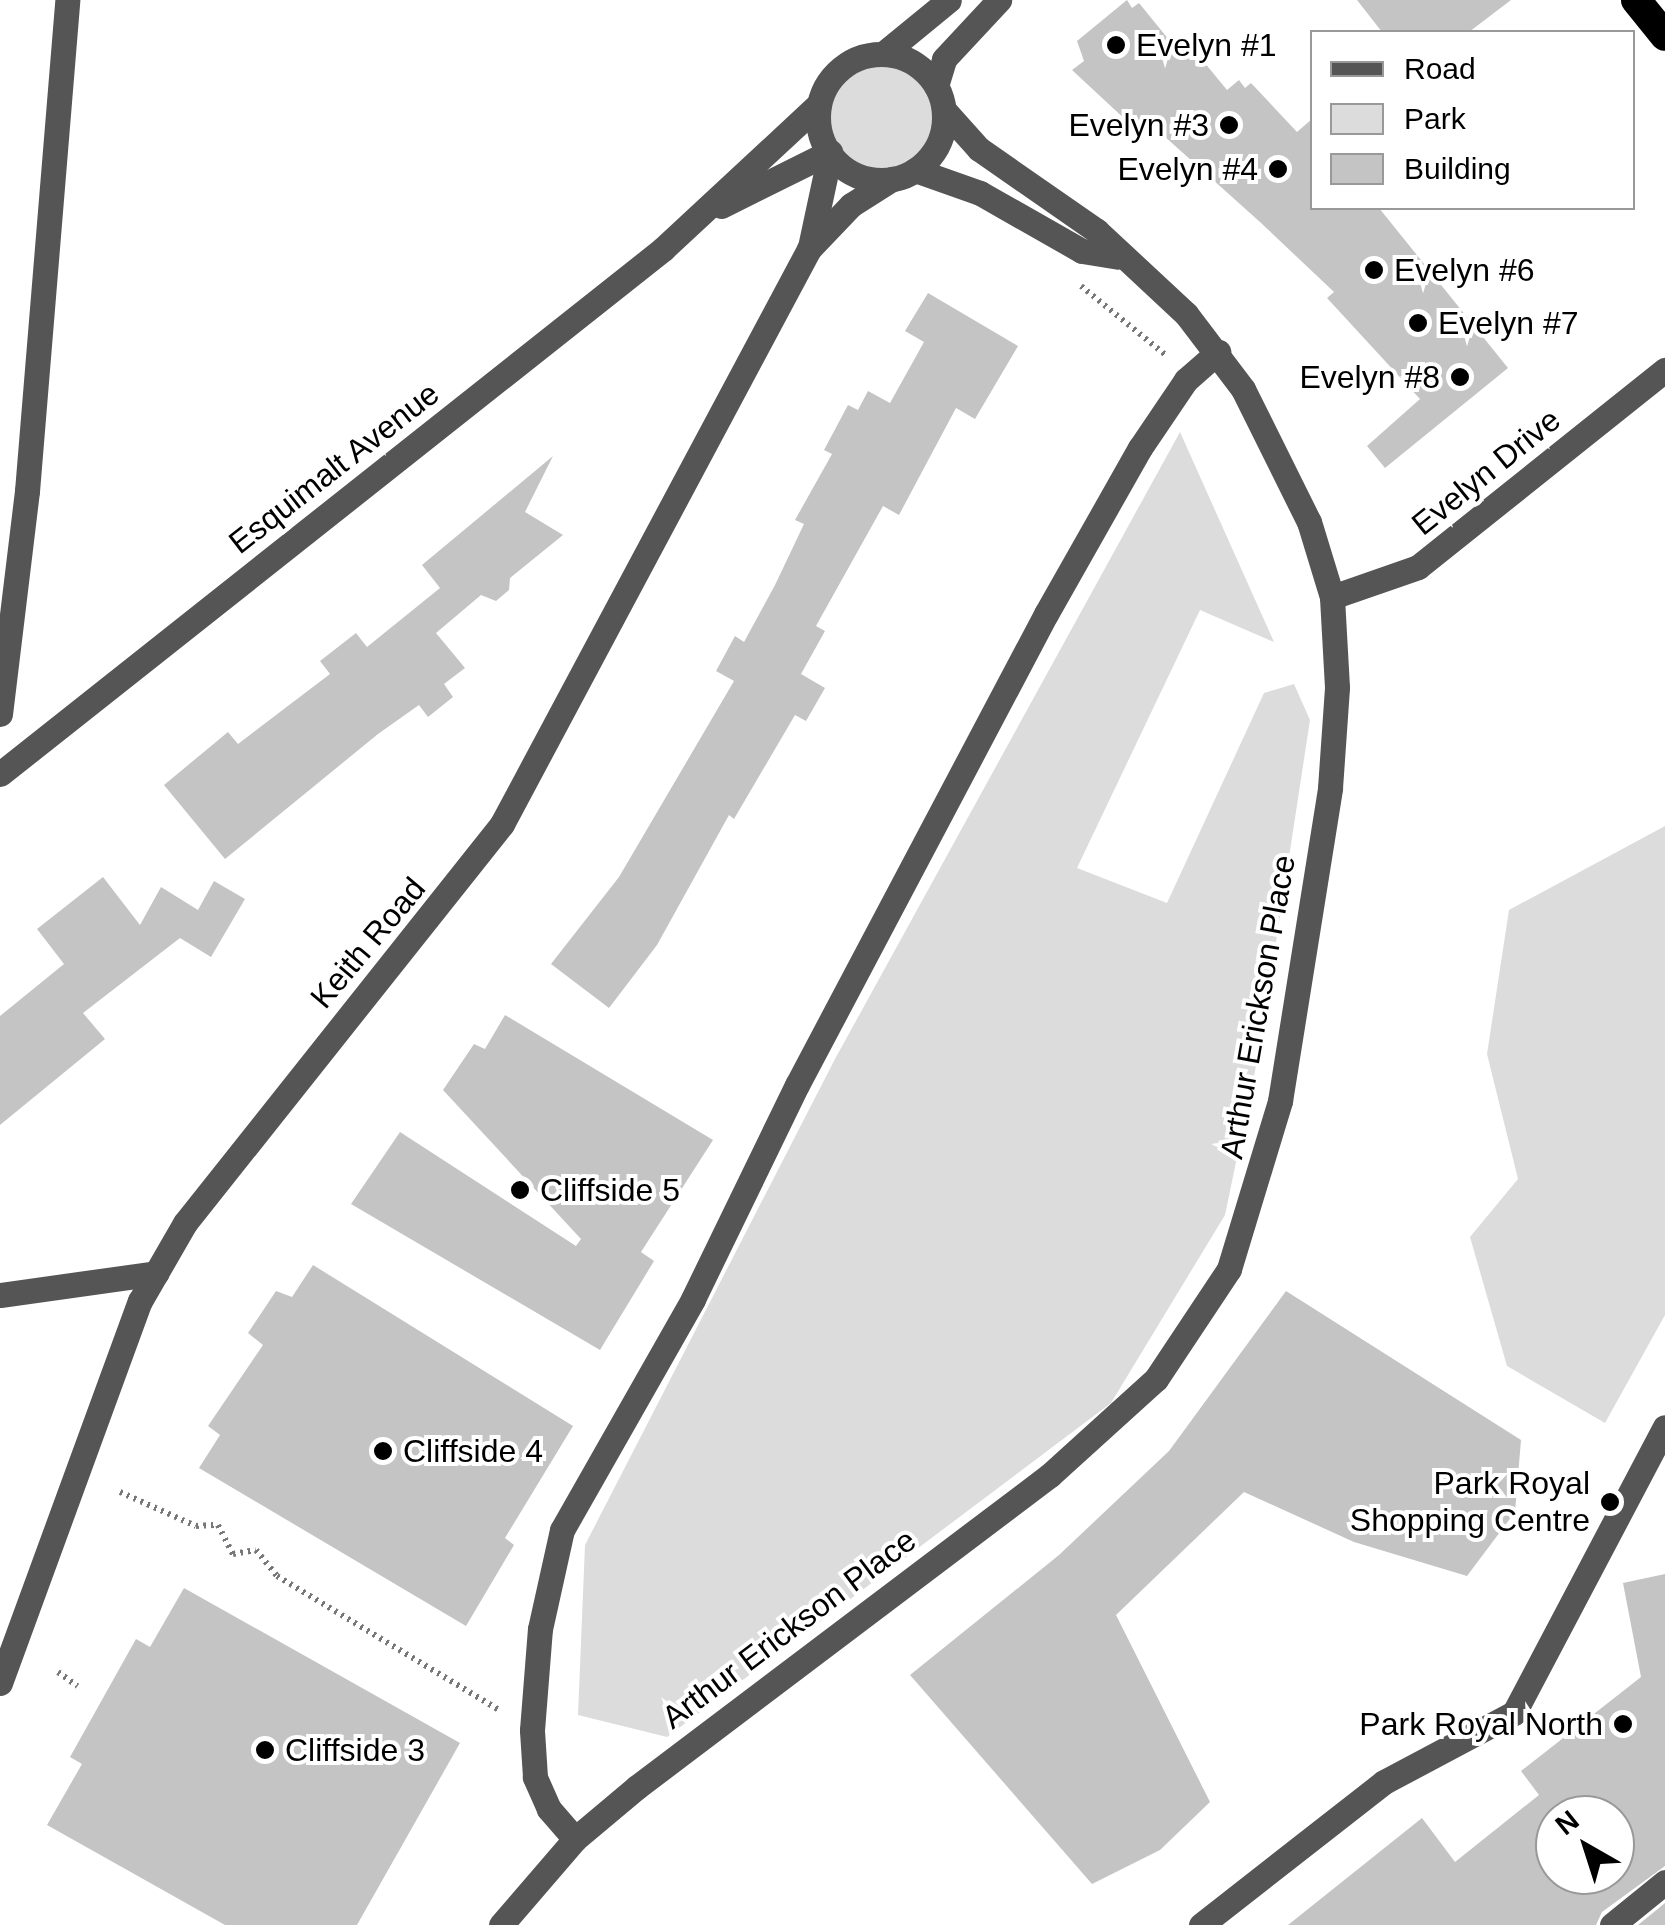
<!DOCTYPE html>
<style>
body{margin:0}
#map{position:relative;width:1665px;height:1925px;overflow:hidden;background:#fff;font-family:Arial,sans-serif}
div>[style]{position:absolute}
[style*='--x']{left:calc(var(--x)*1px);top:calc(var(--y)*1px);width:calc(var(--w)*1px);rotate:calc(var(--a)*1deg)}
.green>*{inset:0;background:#dcdcdc}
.round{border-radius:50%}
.building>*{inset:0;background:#c4c4c4}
.path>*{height:6px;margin-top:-3px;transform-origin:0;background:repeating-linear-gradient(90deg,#777 0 2.5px,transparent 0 7.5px)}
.minor>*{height:25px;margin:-12.5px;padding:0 12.5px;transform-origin:12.5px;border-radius:12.5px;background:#555}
.minor>.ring{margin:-12.5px;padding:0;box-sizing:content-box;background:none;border:25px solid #555;border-radius:50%}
.highway>*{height:30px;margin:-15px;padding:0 15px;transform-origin:15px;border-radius:15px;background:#000}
.dots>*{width:28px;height:28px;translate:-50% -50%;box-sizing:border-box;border:5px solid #fff;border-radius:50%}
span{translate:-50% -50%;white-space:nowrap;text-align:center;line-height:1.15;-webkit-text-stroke:8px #fff;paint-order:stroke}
.poi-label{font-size:32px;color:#000}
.left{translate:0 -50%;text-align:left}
.right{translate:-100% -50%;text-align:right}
.street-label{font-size:32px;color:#000}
.legend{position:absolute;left:1310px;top:30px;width:325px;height:180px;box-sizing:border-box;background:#fff;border:2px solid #999;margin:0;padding:12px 18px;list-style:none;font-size:30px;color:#000}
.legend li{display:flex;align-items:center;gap:20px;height:50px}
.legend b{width:50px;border:2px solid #999}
.north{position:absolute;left:1535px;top:1795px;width:100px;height:100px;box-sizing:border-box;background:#fff;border:2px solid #999;border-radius:50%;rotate:321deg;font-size:28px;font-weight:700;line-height:40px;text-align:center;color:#000}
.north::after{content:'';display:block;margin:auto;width:35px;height:45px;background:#000;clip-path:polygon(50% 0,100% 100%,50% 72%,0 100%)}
</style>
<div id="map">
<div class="green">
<div class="round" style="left:829px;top:63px;width:110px;height:110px"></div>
<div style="clip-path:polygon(1180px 432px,1274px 642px,1200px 610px,1077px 868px,1167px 903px,1264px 693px,1294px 684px,1310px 720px,1260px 1047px,1225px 1215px,1111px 1403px,667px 1737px,578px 1715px,585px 1545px,835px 1059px)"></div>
<div style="clip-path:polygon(1665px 826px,1665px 1315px,1605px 1423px,1507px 1366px,1470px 1237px,1518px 1179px,1487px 1054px,1509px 910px)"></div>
</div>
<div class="building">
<div style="clip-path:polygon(1127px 0,1132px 8px,1139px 3px,1174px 46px,1190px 45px,1227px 90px,1239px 80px,1245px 88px,1251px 83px,1297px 132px,1312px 119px,1312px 208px,1379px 208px,1508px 368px,1385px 468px,1367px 446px,1420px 399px,1327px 298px,1334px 292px,1260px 222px,1154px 127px,1143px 136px,1072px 70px,1084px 61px,1077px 41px)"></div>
<div style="clip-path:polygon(1357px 0,1511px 0,1469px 32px,1382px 32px)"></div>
<div style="clip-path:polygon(928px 293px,1018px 346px,975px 419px,956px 408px,899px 515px,883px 506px,816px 626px,825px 631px,801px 674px,825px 688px,806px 721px,795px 715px,734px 819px,729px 815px,657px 945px,609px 1008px,551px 964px,619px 877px,734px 681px,716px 671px,735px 636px,744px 642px,775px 585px,804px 524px,795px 520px,832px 454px,824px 450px,848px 405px,858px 410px,868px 391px,890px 403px,924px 342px,905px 331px)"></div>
<div style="clip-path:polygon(553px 456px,525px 512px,563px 535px,510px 578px,509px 590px,496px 601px,481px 595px,436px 633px,465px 668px,444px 684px,453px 697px,428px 717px,419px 705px,378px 734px,225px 859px,164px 785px,228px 732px,238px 744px,330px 674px,320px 661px,356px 633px,367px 647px,440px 588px,422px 565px)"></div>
<div style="clip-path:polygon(103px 877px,140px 925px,161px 887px,198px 910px,214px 881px,245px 899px,211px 957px,180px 938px,83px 1013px,105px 1039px,0 1125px,0 1016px,64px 964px,37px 929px)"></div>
<div style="clip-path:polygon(505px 1015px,713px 1140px,641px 1252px,654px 1261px,600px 1350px,351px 1204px,400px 1132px,576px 1246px,581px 1239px,443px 1090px,474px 1044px,485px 1049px)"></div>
<div style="clip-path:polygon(313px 1265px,573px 1426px,505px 1538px,514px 1545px,466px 1626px,199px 1468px,220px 1435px,208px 1426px,263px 1345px,248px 1333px,276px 1291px,292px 1297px)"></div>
<div style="clip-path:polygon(1286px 1291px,1521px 1440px,1515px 1512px,1467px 1576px,1354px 1542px,1244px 1492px,1116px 1615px,1210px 1802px,1160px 1850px,1092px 1884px,910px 1675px,1059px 1555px,1169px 1451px)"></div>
<div style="clip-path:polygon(evenodd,1665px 1574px,1665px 1866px,1602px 1912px,1596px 1925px,1288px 1925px,1422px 1818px,1455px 1862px,1539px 1795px,1521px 1771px,1641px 1677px,1623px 1583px,1665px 1574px,1555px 1815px,1615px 1815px,1615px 1875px,1555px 1875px,1555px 1815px)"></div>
<div style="clip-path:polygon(184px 1588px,460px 1743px,357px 1925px,225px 1925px,47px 1825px,82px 1764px,70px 1757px,136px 1639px,150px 1647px)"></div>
<div style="clip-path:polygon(1665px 1903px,1665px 1925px,1638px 1925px)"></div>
</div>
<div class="path">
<div style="--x:1081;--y:286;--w:112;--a:39.2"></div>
<div style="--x:120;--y:1492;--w:83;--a:24.1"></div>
<div style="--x:196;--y:1526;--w:22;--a:-3"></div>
<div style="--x:218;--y:1525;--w:33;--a:63"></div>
<div style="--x:233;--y:1554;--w:23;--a:-10"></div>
<div style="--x:256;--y:1550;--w:33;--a:51"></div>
<div style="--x:277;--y:1576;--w:262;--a:31.1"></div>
<div style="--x:58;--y:1672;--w:24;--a:36"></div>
</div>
<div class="minor">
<div style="--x:883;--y:54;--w:85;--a:-39.3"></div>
<div class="ring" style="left:818px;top:54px;width:101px;height:101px"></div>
<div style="--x:936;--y:86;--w:28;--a:-73"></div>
<div style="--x:944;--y:59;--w:81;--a:-47"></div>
<div style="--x:915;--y:170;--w:69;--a:19.5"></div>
<div style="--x:980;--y:193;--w:117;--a:29.6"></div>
<div style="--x:1082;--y:251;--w:36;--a:9"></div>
<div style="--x:721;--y:206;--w:122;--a:-26.4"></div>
<div style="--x:810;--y:247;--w:95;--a:-77.9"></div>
<div style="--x:1332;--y:597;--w:91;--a:-19.2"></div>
<div style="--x:1418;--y:567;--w:316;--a:-38.6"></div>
<div style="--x:0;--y:714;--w:225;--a:-83.1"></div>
<div style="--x:27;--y:491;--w:493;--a:-85.3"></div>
<div style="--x:0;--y:774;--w:846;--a:-38.37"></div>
<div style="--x:663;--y:249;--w:213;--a:-42.9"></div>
<div style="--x:0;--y:1295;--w:158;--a:-8"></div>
<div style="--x:0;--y:1683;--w:407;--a:-69.9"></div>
<div style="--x:140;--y:1301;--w:90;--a:-60"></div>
<div style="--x:185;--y:1223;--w:510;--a:-51.53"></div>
<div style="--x:502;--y:824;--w:652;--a:-61.9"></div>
<div style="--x:809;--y:249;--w:61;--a:-46.3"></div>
<div style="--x:851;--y:205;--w:49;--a:-32.4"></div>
<div style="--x:575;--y:1839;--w:40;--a:-131"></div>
<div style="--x:549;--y:1809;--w:35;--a:-114"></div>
<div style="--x:535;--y:1777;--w:47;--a:-93.7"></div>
<div style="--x:532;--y:1730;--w:101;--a:-85.5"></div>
<div style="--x:540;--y:1629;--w:101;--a:-77.5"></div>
<div style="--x:562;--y:1530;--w:266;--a:-60.4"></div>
<div style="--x:693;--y:1299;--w:238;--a:-64.1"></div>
<div style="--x:797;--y:1085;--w:533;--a:-62.14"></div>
<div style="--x:1046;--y:614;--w:191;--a:-60.5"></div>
<div style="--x:1140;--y:448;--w:82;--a:-55.9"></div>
<div style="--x:1186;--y:380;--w:43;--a:-41.2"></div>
<div style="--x:501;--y:1925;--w:113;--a:-49.3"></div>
<div style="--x:575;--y:1839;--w:81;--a:-40"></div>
<div style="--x:637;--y:1787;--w:518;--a:-37.07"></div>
<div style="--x:1050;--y:1475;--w:143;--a:-42.2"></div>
<div style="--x:1156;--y:1379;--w:132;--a:-56.4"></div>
<div style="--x:1229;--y:1269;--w:176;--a:-73.1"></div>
<div style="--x:1280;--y:1101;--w:317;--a:-80.9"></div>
<div style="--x:1330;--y:788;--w:101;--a:-86"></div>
<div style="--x:1337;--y:687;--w:90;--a:-93.2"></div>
<div style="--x:1332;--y:597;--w:78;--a:-107"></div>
<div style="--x:1309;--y:522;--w:148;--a:-116.4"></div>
<div style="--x:1243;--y:389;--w:94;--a:-127.2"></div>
<div style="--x:1186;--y:314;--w:122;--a:-137"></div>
<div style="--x:1097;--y:231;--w:144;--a:-145.2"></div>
<div style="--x:979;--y:149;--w:52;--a:-131.9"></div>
<div style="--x:1201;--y:1925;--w:232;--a:-38"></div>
<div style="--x:1384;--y:1782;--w:147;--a:-28"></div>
<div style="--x:1514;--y:1713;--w:323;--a:-62.2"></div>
<div style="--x:1612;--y:1925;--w:68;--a:-39.1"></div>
</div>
<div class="highway">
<div style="--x:1636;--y:0;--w:46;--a:51.1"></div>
</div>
<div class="dots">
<div style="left:1116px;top:45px;background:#000"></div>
<div style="left:1229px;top:125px;background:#000"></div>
<div style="left:1278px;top:169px;background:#000"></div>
<div style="left:1374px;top:270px;background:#000"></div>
<div style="left:1418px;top:323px;background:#000"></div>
<div style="left:1460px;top:377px;background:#000"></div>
<div style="left:520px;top:1190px;background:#000"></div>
<div style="left:383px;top:1451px;background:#000"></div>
<div style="left:1610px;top:1502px;background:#000"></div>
<div style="left:1623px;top:1724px;background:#000"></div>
<div style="left:265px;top:1750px;background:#000"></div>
</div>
<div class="poi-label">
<span class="left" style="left:1136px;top:45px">Evelyn #1</span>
<span class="right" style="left:1209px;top:125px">Evelyn #3</span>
<span class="right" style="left:1258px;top:169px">Evelyn #4</span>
<span class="left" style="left:1394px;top:270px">Evelyn #6</span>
<span class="left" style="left:1438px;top:323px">Evelyn #7</span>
<span class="right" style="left:1440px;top:377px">Evelyn #8</span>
<span class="left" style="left:540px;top:1190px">Cliffside 5</span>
<span class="left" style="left:403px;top:1451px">Cliffside 4</span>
<span class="right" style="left:1590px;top:1502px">Park Royal<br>Shopping Centre</span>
<span class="right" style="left:1603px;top:1724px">Park Royal North</span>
<span class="left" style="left:285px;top:1750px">Cliffside 3</span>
</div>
<div class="street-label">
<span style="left:334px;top:468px;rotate:-38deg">Esquimalt Avenue</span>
<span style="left:1486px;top:472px;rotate:-39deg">Evelyn Drive</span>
<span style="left:368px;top:943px;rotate:-50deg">Keith Road</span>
<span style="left:1258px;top:1007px;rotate:-80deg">Arthur Erickson Place</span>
<span style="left:789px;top:1629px;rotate:-37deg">Arthur Erickson Place</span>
</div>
<ul class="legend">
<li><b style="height:12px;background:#555"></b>Road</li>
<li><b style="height:28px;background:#dcdcdc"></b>Park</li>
<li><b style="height:28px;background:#c4c4c4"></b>Building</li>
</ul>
<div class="north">N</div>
</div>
